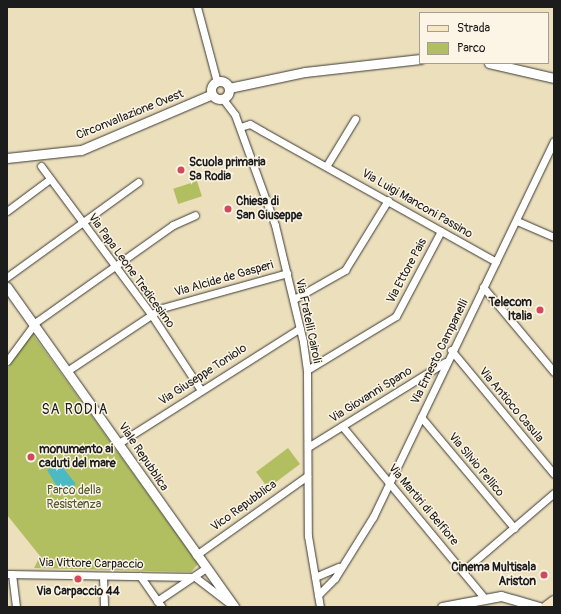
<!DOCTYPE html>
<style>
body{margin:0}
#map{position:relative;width:561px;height:614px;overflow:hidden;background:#ecdfbc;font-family:Pangolin,sans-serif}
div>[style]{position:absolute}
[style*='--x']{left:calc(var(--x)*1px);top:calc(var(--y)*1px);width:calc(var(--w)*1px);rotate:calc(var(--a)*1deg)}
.green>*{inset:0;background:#b2bf61;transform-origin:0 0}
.water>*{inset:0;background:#4bbac2}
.roads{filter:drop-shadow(0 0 1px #3b3934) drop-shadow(0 0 1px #3b3934)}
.minor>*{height:7px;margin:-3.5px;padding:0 3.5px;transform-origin:3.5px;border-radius:3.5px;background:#fff}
.tertiary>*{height:9px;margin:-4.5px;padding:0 4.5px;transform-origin:4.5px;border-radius:4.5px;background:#fff}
.tertiary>.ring{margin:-4.5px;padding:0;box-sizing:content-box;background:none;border:9px solid #fff;border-radius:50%}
.secondary>*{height:10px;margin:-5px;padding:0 5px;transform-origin:5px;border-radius:5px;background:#f9e7c3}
.dots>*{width:11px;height:11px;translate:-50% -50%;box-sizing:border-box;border:2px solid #fcf5e5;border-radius:50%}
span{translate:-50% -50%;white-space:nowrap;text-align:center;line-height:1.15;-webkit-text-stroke:3px #fcf5e5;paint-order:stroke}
.street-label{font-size:12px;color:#1c1c1c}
.poi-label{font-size:12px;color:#1c1c1c;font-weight:700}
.left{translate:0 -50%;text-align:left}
.right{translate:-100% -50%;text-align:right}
.park-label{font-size:12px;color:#505534}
.quarter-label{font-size:14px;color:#1c1c1c;letter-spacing:1px}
.frame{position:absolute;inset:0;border:8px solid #1c1c1c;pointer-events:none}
.legend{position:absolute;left:419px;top:12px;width:130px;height:52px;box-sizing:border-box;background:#fcf5e5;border:1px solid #a29e95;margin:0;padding:5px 7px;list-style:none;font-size:12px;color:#1c1c1c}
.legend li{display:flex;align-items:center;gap:8px;height:20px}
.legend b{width:20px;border:1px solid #a29e95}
</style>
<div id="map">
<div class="green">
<div style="left:197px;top:181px;width:16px;height:25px;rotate:72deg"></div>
<div style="clip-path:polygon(32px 333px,198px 564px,191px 572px,34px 568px,40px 556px,7px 515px,7px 369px)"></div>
<div style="left:288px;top:448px;width:20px;height:40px;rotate:53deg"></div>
</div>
<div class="water">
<div style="clip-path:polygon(62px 458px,65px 460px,64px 469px,76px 484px,65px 492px,59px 490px,47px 470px,58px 465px)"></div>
</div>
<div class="roads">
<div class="minor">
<div style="--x:197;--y:7;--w:78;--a:75.1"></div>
<div style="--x:223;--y:99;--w:20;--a:53"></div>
<div style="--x:235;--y:115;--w:117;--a:70"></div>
<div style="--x:275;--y:225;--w:120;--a:76.5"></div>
<div style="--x:303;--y:342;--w:28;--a:82"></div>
<div style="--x:307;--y:370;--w:166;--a:89.7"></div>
<div style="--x:308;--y:536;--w:72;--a:80.4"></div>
<div style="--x:240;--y:127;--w:10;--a:-17"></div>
<div style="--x:250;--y:124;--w:14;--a:30"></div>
<div style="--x:262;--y:131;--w:268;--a:29.2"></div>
<div style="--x:327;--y:165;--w:54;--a:-58.7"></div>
<div style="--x:41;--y:166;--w:184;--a:53.4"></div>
<div style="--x:151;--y:314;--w:91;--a:56.7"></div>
<div style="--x:7;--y:211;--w:54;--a:-36.7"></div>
<div style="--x:517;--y:221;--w:40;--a:23.4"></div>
<div style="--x:7;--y:277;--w:162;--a:-35.9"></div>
<div style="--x:483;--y:287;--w:111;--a:50.1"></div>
<div style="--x:294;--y:299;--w:59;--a:-29.6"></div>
<div style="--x:345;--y:270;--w:82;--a:-58.4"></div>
<div style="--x:451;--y:350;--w:161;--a:50.3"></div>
<div style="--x:7;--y:361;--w:49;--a:-53.4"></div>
<div style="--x:36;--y:322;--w:168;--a:-35.3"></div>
<div style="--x:173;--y:225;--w:24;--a:-24"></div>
<div style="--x:307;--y:370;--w:104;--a:-31.2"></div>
<div style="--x:396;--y:316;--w:96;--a:-62.1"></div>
<div style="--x:67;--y:371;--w:114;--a:-33.6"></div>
<div style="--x:162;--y:308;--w:130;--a:-15.6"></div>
<div style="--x:421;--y:417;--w:145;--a:50"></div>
<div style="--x:342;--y:426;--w:224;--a:50.4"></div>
<div style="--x:119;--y:443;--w:214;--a:-32.4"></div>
<div style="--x:308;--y:447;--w:161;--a:-31.8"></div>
<div style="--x:196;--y:555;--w:136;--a:-35.4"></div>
<div style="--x:463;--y:571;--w:120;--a:-40.6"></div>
<div style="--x:7;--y:574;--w:188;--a:0.9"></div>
<div style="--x:12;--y:574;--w:33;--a:83"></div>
<div style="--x:103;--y:576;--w:31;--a:88"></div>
<div style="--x:140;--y:576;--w:38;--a:55"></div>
<div style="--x:195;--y:577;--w:43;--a:37.4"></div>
<div style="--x:315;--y:577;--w:26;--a:-23"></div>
<div style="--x:318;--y:595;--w:24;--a:-45"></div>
<div style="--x:335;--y:578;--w:72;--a:-58.1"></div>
<div style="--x:373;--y:517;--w:417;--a:-64.3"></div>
<div style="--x:157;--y:601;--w:59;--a:-34"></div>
</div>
<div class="tertiary">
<div style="--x:489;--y:63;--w:67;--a:13"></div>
<div class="ring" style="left:211px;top:81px;width:9px;height:9px"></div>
<div style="--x:229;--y:88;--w:78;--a:-11.9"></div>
<div style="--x:305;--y:72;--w:116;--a:-6.4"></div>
<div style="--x:7;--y:158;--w:74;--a:-6.2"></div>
<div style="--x:81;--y:150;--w:142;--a:-23.1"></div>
<div style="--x:7;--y:287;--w:392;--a:54.6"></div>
<div style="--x:442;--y:607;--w:60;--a:-10.6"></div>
<div style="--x:501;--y:596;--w:40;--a:16"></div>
</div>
<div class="secondary">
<div style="--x:546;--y:607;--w:10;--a:-37"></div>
</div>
</div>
<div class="dots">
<div style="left:181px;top:170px;background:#d1495b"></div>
<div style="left:228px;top:209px;background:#d1495b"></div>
<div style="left:540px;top:310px;background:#d1495b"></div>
<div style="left:31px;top:457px;background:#d1495b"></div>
<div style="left:544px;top:575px;background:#d1495b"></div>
<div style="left:78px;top:579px;background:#d1495b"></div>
</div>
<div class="street-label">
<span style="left:130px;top:115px;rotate:-22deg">Circonvallazione Ovest</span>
<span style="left:417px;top:204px;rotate:30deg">Via Luigi Manconi Passino</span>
<span style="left:131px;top:271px;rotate:54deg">Via Papa Leone Tredicesimo</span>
<span style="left:407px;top:271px;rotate:-62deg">Via Ettore Pais</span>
<span style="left:224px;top:279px;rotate:-16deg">Via Alcide de Gasperi</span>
<span style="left:308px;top:321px;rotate:78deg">Via Fratelli Cairoli</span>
<span style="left:440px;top:352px;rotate:-64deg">Via Ernesto Campanelli</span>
<span style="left:203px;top:375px;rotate:-33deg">Via Giuseppe Toniolo</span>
<span style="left:371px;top:395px;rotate:-32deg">Via Giovanni Spano</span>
<span style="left:511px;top:405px;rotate:50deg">Via Antioco Casula</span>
<span style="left:143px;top:457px;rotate:56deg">Viale Repubblica</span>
<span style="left:476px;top:465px;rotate:50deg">Via Silvio Pellico</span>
<span style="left:423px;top:505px;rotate:50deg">Via Martiri di Belfiore</span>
<span style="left:244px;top:506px;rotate:-36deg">Vico Repubblica</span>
<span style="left:91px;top:564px;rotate:1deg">Via Vittore Carpaccio</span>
</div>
<div class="poi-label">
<span class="left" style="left:189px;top:170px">Scuola primaria<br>Sa Rodia</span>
<span class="left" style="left:236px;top:209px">Chiesa di<br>San Giuseppe</span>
<span class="right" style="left:532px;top:310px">Telecom<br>Italia</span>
<span class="left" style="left:39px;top:457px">monumento ai<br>caduti del mare</span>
<span class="right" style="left:536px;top:575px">Cinema Multisala<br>Ariston</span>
<span style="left:78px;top:592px">Via Carpaccio 44</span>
</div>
<div class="park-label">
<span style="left:74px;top:498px">Parco della<br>Resistenza</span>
</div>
<div class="quarter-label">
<span style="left:75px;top:410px">SA RODIA</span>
</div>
<div class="frame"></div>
<ul class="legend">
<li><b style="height:5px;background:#f9e7c3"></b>Strada</li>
<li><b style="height:11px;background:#b2bf61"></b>Parco</li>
</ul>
</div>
